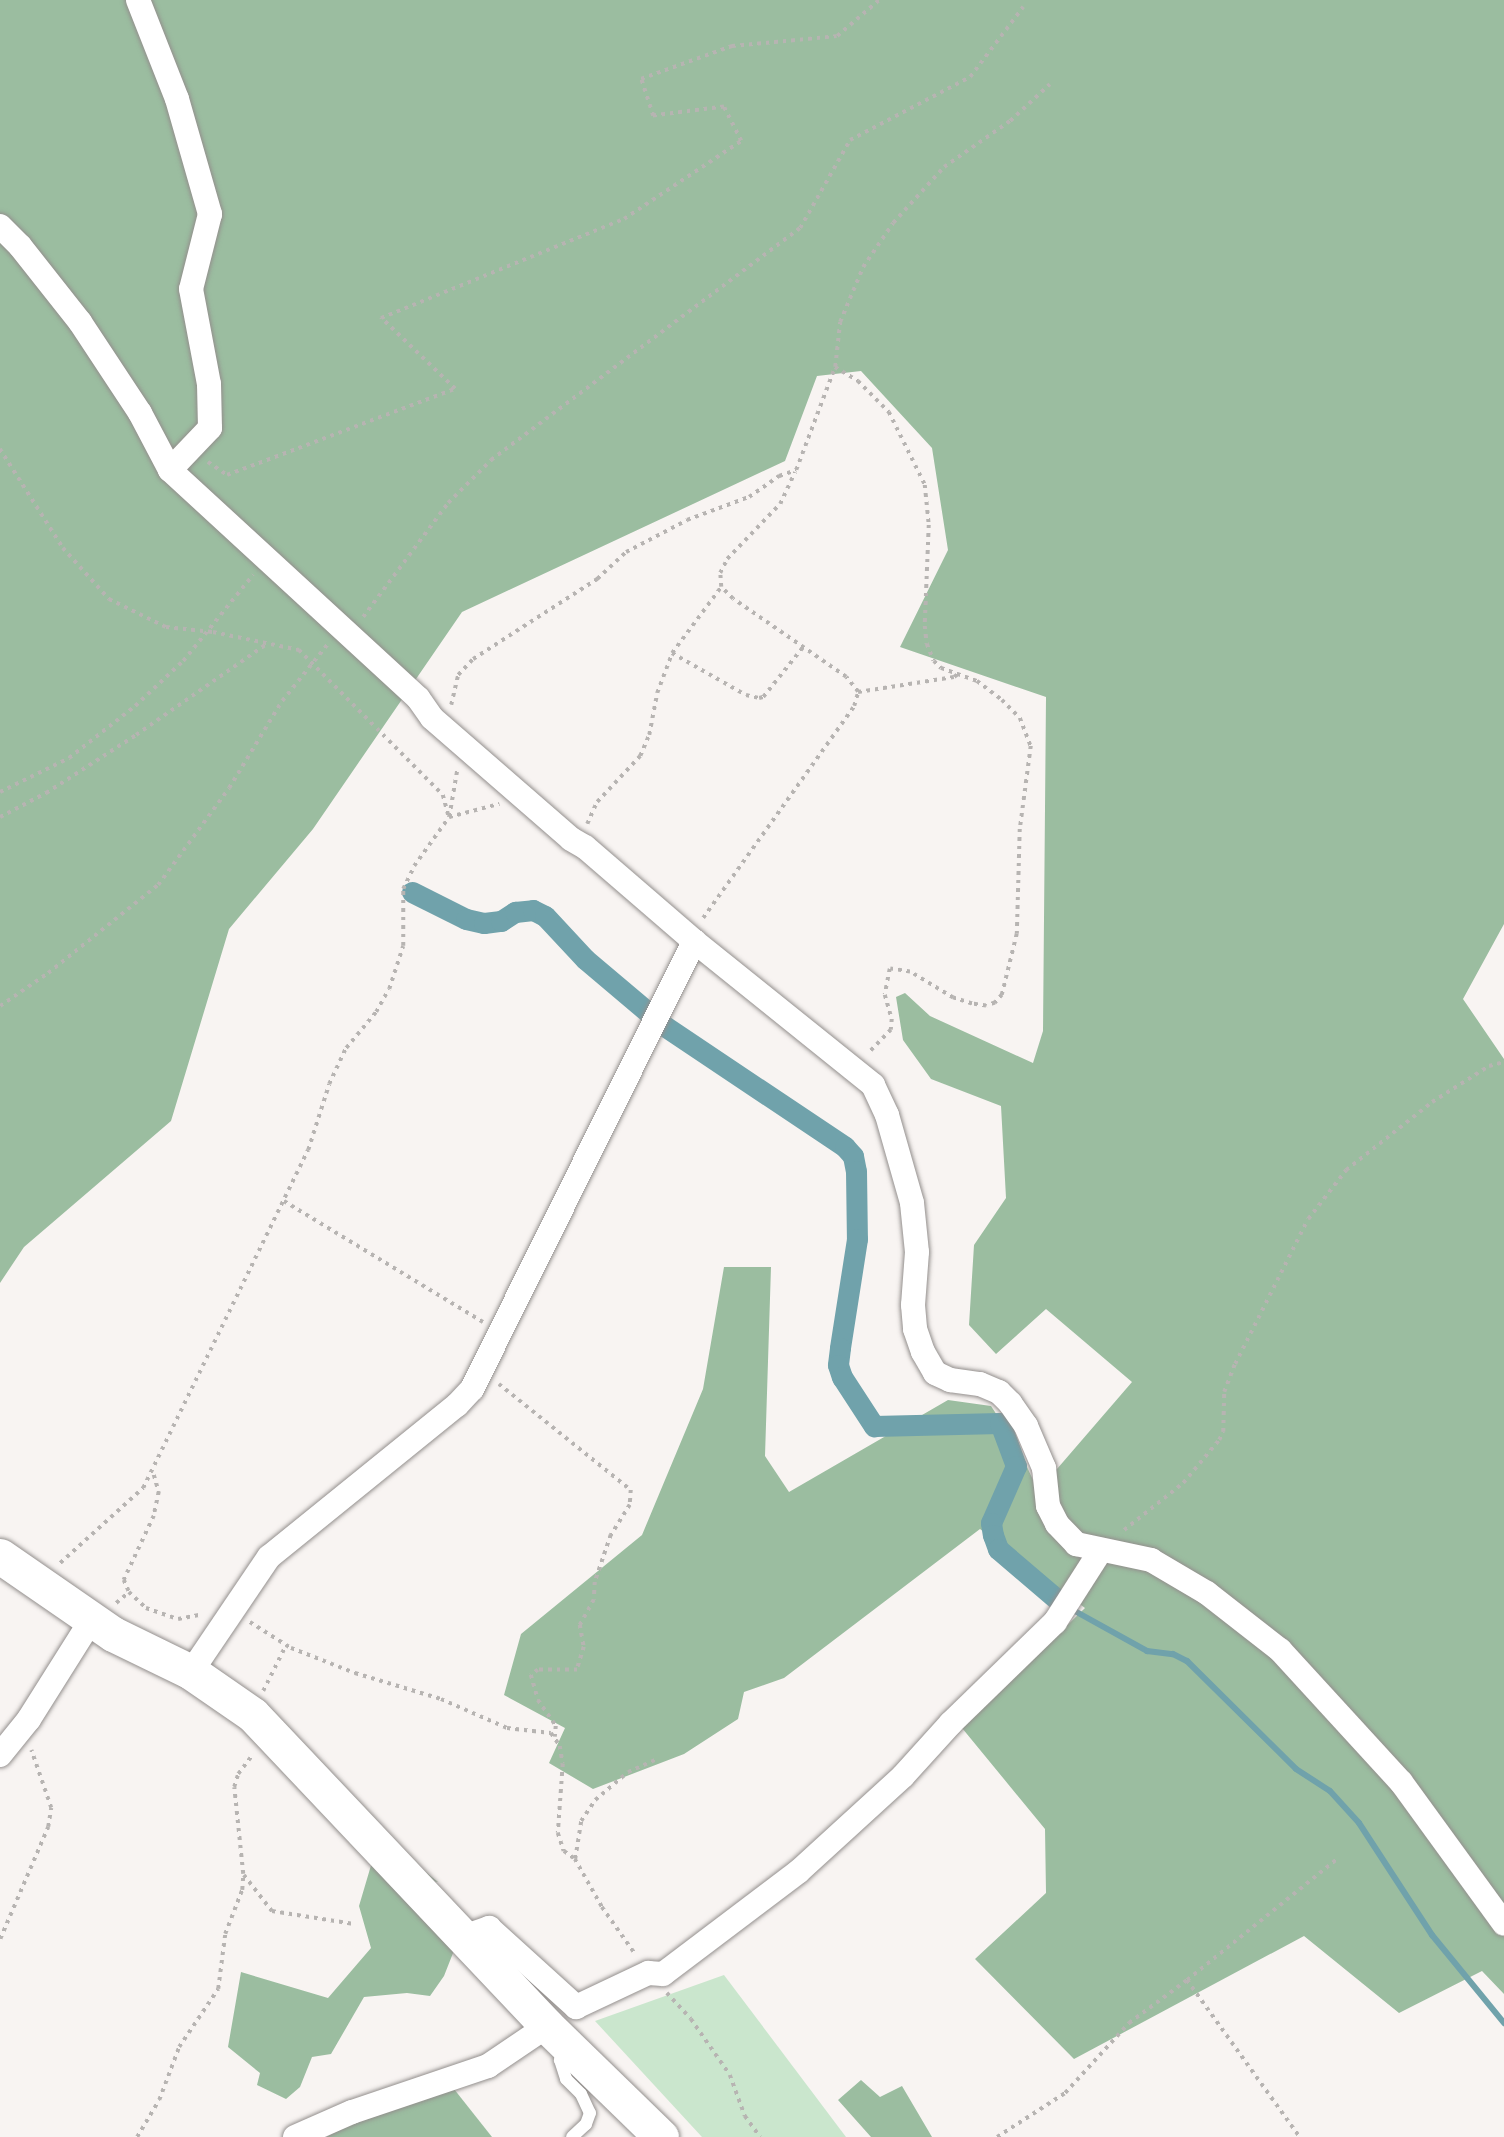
<!DOCTYPE html>
<style>
body{margin:0}
#map{position:relative;width:1504px;height:2137px;overflow:hidden;background:#f8f4f2;font-family:Signika,sans-serif}
div>[style]{position:absolute}
[style*='--x']{left:calc(var(--x)*1px);top:calc(var(--y)*1px);width:calc(var(--w)*1px);rotate:calc(var(--a)*1deg)}
.green>*{inset:0;background:#cae6cd}
.forest>*{inset:0;background:#9bbda0}
.stream>*{height:6px;margin:-3px;padding:0 3px;transform-origin:3px;border-radius:3px;background:#70a2ab}
.canal>*{height:21px;margin:-10.5px;padding:0 10.5px;transform-origin:10.5px;border-radius:10.5px;background:#70a2ab}
.path>*{height:3.5px;margin-top:-1.75px;transform-origin:0;background:repeating-linear-gradient(90deg,#b7b4b2 0 3.5px,transparent 0 8.5px)}
.roads{filter:drop-shadow(0 0 2px #938f8d) drop-shadow(0 0 2px #938f8d)}
.lane>*{height:12px;margin:-6px;padding:0 6px;transform-origin:6px;border-radius:6px;background:#fff}
.street>*{height:24px;margin:-12px;padding:0 12px;transform-origin:12px;border-radius:12px;background:#fff}
.secondary>*{height:35px;margin:-17.5px;padding:0 17.5px;transform-origin:17.5px;border-radius:17.5px;background:#fff}
span{translate:-50% -50%;white-space:nowrap;text-align:center;line-height:1.15;-webkit-text-stroke:7px #fff;paint-order:stroke}
</style>
<div id="map">
<div class="green">
<div style="clip-path:polygon(724px 1975px,846px 2137px,702px 2137px,595px 2021px)"></div>
</div>
<div class="forest">
<div style="clip-path:polygon(0 0,1504px 0,1504px 924px,1463px 999px,1504px 1059px,1504px 1994px,1482px 1971px,1399px 2013px,1304px 1936px,1074px 2059px,975px 1959px,1046px 1893px,1045px 1829px,962px 1728px,1085px 1608px,980px 1529px,784px 1678px,744px 1692px,738px 1719px,684px 1754px,593px 1789px,549px 1763px,565px 1728px,504px 1695px,521px 1634px,642px 1535px,703px 1389px,724px 1267px,771px 1267px,765px 1456px,789px 1492px,948px 1400px,991px 1406px,1018px 1447px,1038px 1491px,1132px 1382px,1046px 1309px,996px 1354px,969px 1325px,974px 1245px,1006px 1198px,1001px 1106px,931px 1079px,903px 1040px,896px 997px,905px 993px,930px 1016px,1033px 1063px,1043px 1031px,1046px 697px,900px 647px,948px 550px,932px 448px,861px 371px,817px 376px,785px 461px,462px 612px,313px 829px,229px 929px,171px 1121px,24px 1247px,0 1283px)"></div>
<div style="clip-path:polygon(380px 1835px,438px 1882px,412px 1878px,455px 1948px,444px 1976px,430px 1996px,407px 1993px,364px 1997px,331px 2054px,312px 2057px,300px 2087px,286px 2099px,257px 2085px,260px 2073px,228px 2047px,241px 1972px,328px 1998px,371px 1948px,359px 1906px)"></div>
<div style="clip-path:polygon(861px 2080px,880px 2097px,902px 2086px,932px 2137px,871px 2137px,838px 2100px)"></div>
<div style="clip-path:polygon(454px 2089px,492px 2137px,326px 2137px,347px 2126px)"></div>
</div>
<div class="stream">
<div style="--x:1073;--y:1610;--w:85;--a:29"></div>
<div style="--x:1147;--y:1651;--w:26;--a:7"></div>
<div style="--x:1173;--y:1654;--w:16;--a:27"></div>
<div style="--x:1187;--y:1661;--w:153;--a:44.7"></div>
<div style="--x:1296;--y:1769;--w:40;--a:32.9"></div>
<div style="--x:1330;--y:1791;--w:43;--a:47.8"></div>
<div style="--x:1359;--y:1823;--w:134;--a:56.9"></div>
<div style="--x:1432;--y:1935;--w:114;--a:50.7"></div>
</div>
<div class="canal">
<div style="--x:412;--y:892;--w:60;--a:26.6"></div>
<div style="--x:466;--y:919;--w:18;--a:13"></div>
<div style="--x:484;--y:923;--w:17;--a:-7"></div>
<div style="--x:501;--y:921;--w:17;--a:-33"></div>
<div style="--x:515;--y:912;--w:18;--a:-6"></div>
<div style="--x:533;--y:910;--w:13;--a:27"></div>
<div style="--x:545;--y:916;--w:59;--a:47.1"></div>
<div style="--x:585;--y:959;--w:102;--a:40.2"></div>
<div style="--x:663;--y:1025;--w:219;--a:33.8"></div>
<div style="--x:845;--y:1147;--w:12;--a:48"></div>
<div style="--x:853;--y:1156;--w:15;--a:79"></div>
<div style="--x:856;--y:1171;--w:68;--a:89.2"></div>
<div style="--x:857;--y:1239;--w:110;--a:98.9"></div>
<div style="--x:840;--y:1348;--w:17;--a:97"></div>
<div style="--x:838;--y:1365;--w:13;--a:72"></div>
<div style="--x:842;--y:1377;--w:59;--a:56.9"></div>
<div style="--x:874;--y:1426;--w:126;--a:-1.4"></div>
<div style="--x:1000;--y:1423;--w:46;--a:69.6"></div>
<div style="--x:1016;--y:1466;--w:62;--a:113.7"></div>
<div style="--x:991;--y:1523;--w:12;--a:81"></div>
<div style="--x:993;--y:1535;--w:15;--a:70"></div>
<div style="--x:998;--y:1549;--w:82;--a:40.5"></div>
</div>
<div class="path">
<div style="--x:835;--y:367;--w:27;--a:31"></div>
<div style="--x:858;--y:381;--w:44;--a:45"></div>
<div style="--x:889;--y:412;--w:81;--a:63.7"></div>
<div style="--x:925;--y:485;--w:40;--a:84.3"></div>
<div style="--x:929;--y:525;--w:101;--a:92.3"></div>
<div style="--x:925;--y:626;--w:18;--a:84"></div>
<div style="--x:927;--y:644;--w:18;--a:68"></div>
<div style="--x:934;--y:661;--w:10;--a:45"></div>
<div style="--x:941;--y:668;--w:38;--a:20"></div>
<div style="--x:977;--y:681;--w:31;--a:37"></div>
<div style="--x:1002;--y:700;--w:25;--a:45"></div>
<div style="--x:1020;--y:718;--w:30;--a:69"></div>
<div style="--x:1031;--y:746;--w:84;--a:97.5"></div>
<div style="--x:1020;--y:829;--w:105;--a:91.6"></div>
<div style="--x:1017;--y:934;--w:63;--a:103.8"></div>
<div style="--x:1002;--y:995;--w:11;--a:131"></div>
<div style="--x:995;--y:1003;--w:9;--a:162"></div>
<div style="--x:986;--y:1006;--w:14;--a:-172"></div>
<div style="--x:972;--y:1004;--w:20;--a:-162"></div>
<div style="--x:953;--y:998;--w:50;--a:-148.8"></div>
<div style="--x:910;--y:972;--w:20;--a:-171"></div>
<div style="--x:890;--y:969;--w:26;--a:101"></div>
<div style="--x:885;--y:995;--w:25;--a:74"></div>
<div style="--x:892;--y:1019;--w:11;--a:95"></div>
<div style="--x:891;--y:1030;--w:32;--a:134"></div>
<div style="--x:0;--y:449;--w:117;--a:57.5"></div>
<div style="--x:63;--y:548;--w:69;--a:48"></div>
<div style="--x:109;--y:599;--w:64;--a:26.2"></div>
<div style="--x:166;--y:627;--w:47;--a:6.1"></div>
<div style="--x:213;--y:632;--w:88;--a:11.8"></div>
<div style="--x:299;--y:650;--w:204;--a:45.2"></div>
<div style="--x:443;--y:795;--w:23;--a:75"></div>
<div style="--x:449;--y:817;--w:52;--a:-14.6"></div>
<div style="--x:208;--y:462;--w:23;--a:34"></div>
<div style="--x:227;--y:475;--w:244;--a:-20.7"></div>
<div style="--x:455;--y:389;--w:103;--a:-136.2"></div>
<div style="--x:381;--y:318;--w:262;--a:-22.2"></div>
<div style="--x:624;--y:219;--w:141;--a:-33.7"></div>
<div style="--x:741;--y:141;--w:38;--a:-117"></div>
<div style="--x:724;--y:107;--w:72;--a:172.8"></div>
<div style="--x:653;--y:116;--w:39;--a:-108"></div>
<div style="--x:641;--y:79;--w:97;--a:-19.9"></div>
<div style="--x:732;--y:46;--w:105;--a:-5.4"></div>
<div style="--x:837;--y:36;--w:55;--a:-40.6"></div>
<div style="--x:363;--y:617;--w:142;--a:-53.3"></div>
<div style="--x:448;--y:503;--w:61;--a:-45"></div>
<div style="--x:491;--y:460;--w:386;--a:-36.9"></div>
<div style="--x:800;--y:228;--w:101;--a:-60.4"></div>
<div style="--x:850;--y:140;--w:136;--a:-27.7"></div>
<div style="--x:970;--y:77;--w:88;--a:-52.9"></div>
<div style="--x:672;--y:653;--w:85;--a:29.6"></div>
<div style="--x:746;--y:695;--w:13;--a:13"></div>
<div style="--x:759;--y:698;--w:4;--a:-14"></div>
<div style="--x:763;--y:697;--w:64;--a:-51.3"></div>
<div style="--x:858;--y:692;--w:97;--a:-8.9"></div>
<div style="--x:954;--y:677;--w:5;--a:-37"></div>
<div style="--x:451;--y:705;--w:31;--a:-77"></div>
<div style="--x:458;--y:675;--w:22;--a:-47"></div>
<div style="--x:473;--y:659;--w:148;--a:-32.8"></div>
<div style="--x:597;--y:579;--w:40;--a:-43"></div>
<div style="--x:626;--y:552;--w:69;--a:-27.7"></div>
<div style="--x:687;--y:520;--w:66;--a:-20.4"></div>
<div style="--x:749;--y:497;--w:37;--a:-35"></div>
<div style="--x:779;--y:476;--w:18;--a:-19"></div>
<div style="--x:796;--y:470;--w:110;--a:-69.3"></div>
<div style="--x:835;--y:367;--w:45;--a:-83.7"></div>
<div style="--x:840;--y:322;--w:60;--a:-67.3"></div>
<div style="--x:863;--y:267;--w:53;--a:-55.7"></div>
<div style="--x:893;--y:223;--w:76;--a:-47.7"></div>
<div style="--x:944;--y:167;--w:80;--a:-34.9"></div>
<div style="--x:1010;--y:121;--w:54;--a:-42.8"></div>
<div style="--x:0;--y:792;--w:77;--a:-26.2"></div>
<div style="--x:69;--y:758;--w:84;--a:-38.2"></div>
<div style="--x:135;--y:706;--w:66;--a:-43.2"></div>
<div style="--x:183;--y:661;--w:111;--a:-50.9"></div>
<div style="--x:0;--y:817;--w:52;--a:-27.6"></div>
<div style="--x:46;--y:793;--w:107;--a:-32.8"></div>
<div style="--x:136;--y:735;--w:161;--a:-34.9"></div>
<div style="--x:587;--y:824;--w:24;--a:-66"></div>
<div style="--x:597;--y:802;--w:63;--a:-46.9"></div>
<div style="--x:640;--y:756;--w:23;--a:-67"></div>
<div style="--x:649;--y:735;--w:43;--a:-79.2"></div>
<div style="--x:657;--y:693;--w:43;--a:-69.4"></div>
<div style="--x:672;--y:653;--w:82;--a:-53.4"></div>
<div style="--x:703;--y:918;--w:260;--a:-54.5"></div>
<div style="--x:854;--y:706;--w:15;--a:-74"></div>
<div style="--x:858;--y:692;--w:19;--a:-129"></div>
<div style="--x:846;--y:677;--w:137;--a:-145.4"></div>
<div style="--x:733;--y:599;--w:17;--a:-135"></div>
<div style="--x:721;--y:587;--w:14;--a:-94"></div>
<div style="--x:720;--y:573;--w:16;--a:-63"></div>
<div style="--x:727;--y:559;--w:76;--a:-46.1"></div>
<div style="--x:780;--y:504;--w:35;--a:-65"></div>
<div style="--x:0;--y:1006;--w:58;--a:-34.5"></div>
<div style="--x:48;--y:973;--w:141;--a:-38.7"></div>
<div style="--x:158;--y:885;--w:120;--a:-53.8"></div>
<div style="--x:229;--y:788;--w:102;--a:-58.7"></div>
<div style="--x:282;--y:701;--w:72;--a:-51.2"></div>
<div style="--x:284;--y:1201;--w:233;--a:31.3"></div>
<div style="--x:499;--y:1384;--w:169;--a:38.8"></div>
<div style="--x:631;--y:1490;--w:15;--a:94"></div>
<div style="--x:630;--y:1505;--w:36;--a:122"></div>
<div style="--x:611;--y:1535;--w:50;--a:108.8"></div>
<div style="--x:595;--y:1582;--w:18;--a:93"></div>
<div style="--x:594;--y:1600;--w:29;--a:119"></div>
<div style="--x:580;--y:1625;--w:22;--a:80"></div>
<div style="--x:584;--y:1647;--w:24;--a:107"></div>
<div style="--x:577;--y:1670;--w:39;--a:180"></div>
<div style="--x:538;--y:1670;--w:9;--a:144"></div>
<div style="--x:531;--y:1675;--w:26;--a:74"></div>
<div style="--x:538;--y:1700;--w:32;--a:55"></div>
<div style="--x:556;--y:1726;--w:11;--a:95"></div>
<div style="--x:154;--y:1475;--w:18;--a:74"></div>
<div style="--x:159;--y:1492;--w:25;--a:102"></div>
<div style="--x:154;--y:1516;--w:71;--a:115.1"></div>
<div style="--x:124;--y:1580;--w:13;--a:67"></div>
<div style="--x:129;--y:1592;--w:23;--a:43"></div>
<div style="--x:146;--y:1608;--w:34;--a:19"></div>
<div style="--x:178;--y:1619;--w:25;--a:-11"></div>
<div style="--x:1124;--y:1530;--w:75;--a:-38.5"></div>
<div style="--x:1183;--y:1483;--w:56;--a:-50.1"></div>
<div style="--x:1219;--y:1440;--w:9;--a:-63"></div>
<div style="--x:1223;--y:1432;--w:40;--a:-88.6"></div>
<div style="--x:1224;--y:1392;--w:30;--a:-69"></div>
<div style="--x:1235;--y:1364;--w:162;--a:-63.3"></div>
<div style="--x:1308;--y:1219;--w:62;--a:-52.2"></div>
<div style="--x:1346;--y:1170;--w:110;--a:-38.3"></div>
<div style="--x:1432;--y:1102;--w:67;--a:-32.3"></div>
<div style="--x:1489;--y:1066;--w:16;--a:-15"></div>
<div style="--x:60;--y:1563;--w:112;--a:-42.1"></div>
<div style="--x:143;--y:1488;--w:376;--a:-64"></div>
<div style="--x:308;--y:1150;--w:69;--a:-72.3"></div>
<div style="--x:329;--y:1084;--w:40;--a:-65"></div>
<div style="--x:346;--y:1048;--w:47;--a:-50.2"></div>
<div style="--x:376;--y:1012;--w:26;--a:-61"></div>
<div style="--x:389;--y:989;--w:45;--a:-72"></div>
<div style="--x:403;--y:946;--w:57;--a:-90"></div>
<div style="--x:403;--y:889;--w:25;--a:-64"></div>
<div style="--x:414;--y:866;--w:60;--a:-54.5"></div>
<div style="--x:449;--y:817;--w:48;--a:-80.3"></div>
<div style="--x:116;--y:1603;--w:17;--a:-40"></div>
<div style="--x:250;--y:1622;--w:49;--a:32.4"></div>
<div style="--x:291;--y:1648;--w:69;--a:21.3"></div>
<div style="--x:355;--y:1673;--w:90;--a:16.8"></div>
<div style="--x:441;--y:1699;--w:72;--a:23.7"></div>
<div style="--x:507;--y:1728;--w:44;--a:6.5"></div>
<div style="--x:551;--y:1733;--w:16;--a:55"></div>
<div style="--x:560;--y:1746;--w:18;--a:81"></div>
<div style="--x:563;--y:1764;--w:69;--a:94.1"></div>
<div style="--x:558;--y:1833;--w:19;--a:72"></div>
<div style="--x:564;--y:1851;--w:14;--a:36"></div>
<div style="--x:575;--y:1859;--w:55;--a:60.6"></div>
<div style="--x:602;--y:1907;--w:59;--a:54.7"></div>
<div style="--x:263;--y:1691;--w:51;--a:-63.4"></div>
<div style="--x:575;--y:1859;--w:38;--a:-81"></div>
<div style="--x:581;--y:1821;--w:25;--a:-56"></div>
<div style="--x:595;--y:1800;--w:43;--a:-40.3"></div>
<div style="--x:628;--y:1772;--w:30;--a:-24"></div>
<div style="--x:244;--y:1875;--w:46;--a:52.1"></div>
<div style="--x:272;--y:1911;--w:83;--a:9"></div>
<div style="--x:0;--y:1939;--w:122;--a:-66.8"></div>
<div style="--x:48;--y:1827;--w:19;--a:-81"></div>
<div style="--x:51;--y:1808;--w:61;--a:-109"></div>
<div style="--x:1187;--y:1980;--w:193;--a:-38.9"></div>
<div style="--x:667;--y:1993;--w:35;--a:47"></div>
<div style="--x:691;--y:2019;--w:68;--a:55.1"></div>
<div style="--x:730;--y:2075;--w:44;--a:69.9"></div>
<div style="--x:745;--y:2116;--w:26;--a:54"></div>
<div style="--x:137;--y:2137;--w:43;--a:-59.3"></div>
<div style="--x:159;--y:2100;--w:57;--a:-69.3"></div>
<div style="--x:179;--y:2047;--w:70;--a:-56.1"></div>
<div style="--x:218;--y:1989;--w:55;--a:-82.7"></div>
<div style="--x:225;--y:1934;--w:47;--a:-68.9"></div>
<div style="--x:242;--y:1890;--w:16;--a:-86"></div>
<div style="--x:243;--y:1874;--w:87;--a:-95.9"></div>
<div style="--x:234;--y:1787;--w:14;--a:-73"></div>
<div style="--x:238;--y:1774;--w:25;--a:-53"></div>
<div style="--x:997;--y:2137;--w:81;--a:-32.9"></div>
<div style="--x:1065;--y:2093;--w:95;--a:-47.6"></div>
<div style="--x:1129;--y:2023;--w:72;--a:-36.6"></div>
<div style="--x:1187;--y:1980;--w:193;--a:54.3"></div>
</div>
<div class="roads">
<div class="lane">
<div style="--x:564;--y:2049;--w:12;--a:110"></div>
<div style="--x:560;--y:2060;--w:20;--a:72"></div>
<div style="--x:566;--y:2079;--w:21;--a:45"></div>
<div style="--x:581;--y:2094;--w:21;--a:65"></div>
<div style="--x:590;--y:2113;--w:12;--a:110"></div>
<div style="--x:586;--y:2124;--w:19;--a:137"></div>
</div>
<div class="street">
<div style="--x:138;--y:0;--w:106;--a:68.5"></div>
<div style="--x:177;--y:99;--w:120;--a:74"></div>
<div style="--x:210;--y:214;--w:77;--a:104.2"></div>
<div style="--x:191;--y:289;--w:97;--a:79.3"></div>
<div style="--x:209;--y:384;--w:44;--a:88.7"></div>
<div style="--x:210;--y:428;--w:58;--a:133.6"></div>
<div style="--x:0;--y:226;--w:28;--a:45"></div>
<div style="--x:20;--y:246;--w:97;--a:51.7"></div>
<div style="--x:80;--y:322;--w:109;--a:56.6"></div>
<div style="--x:140;--y:413;--w:64;--a:62.2"></div>
<div style="--x:170;--y:470;--w:337;--a:42.6"></div>
<div style="--x:418;--y:698;--w:24;--a:55"></div>
<div style="--x:432;--y:718;--w:184;--a:41"></div>
<div style="--x:571;--y:839;--w:16;--a:30"></div>
<div style="--x:585;--y:847;--w:144;--a:40.8"></div>
<div style="--x:694;--y:941;--w:230;--a:38.8"></div>
<div style="--x:873;--y:1085;--w:33;--a:65"></div>
<div style="--x:887;--y:1115;--w:91;--a:74.1"></div>
<div style="--x:912;--y:1203;--w:49;--a:84.2"></div>
<div style="--x:917;--y:1252;--w:53;--a:94.3"></div>
<div style="--x:913;--y:1305;--w:24;--a:85"></div>
<div style="--x:915;--y:1329;--w:24;--a:71"></div>
<div style="--x:923;--y:1352;--w:24;--a:60"></div>
<div style="--x:935;--y:1373;--w:17;--a:25"></div>
<div style="--x:950;--y:1380;--w:30;--a:8"></div>
<div style="--x:980;--y:1384;--w:21;--a:23"></div>
<div style="--x:999;--y:1392;--w:16;--a:45"></div>
<div style="--x:1010;--y:1403;--w:28;--a:55"></div>
<div style="--x:1026;--y:1426;--w:46;--a:66.8"></div>
<div style="--x:1044;--y:1468;--w:38;--a:84"></div>
<div style="--x:1048;--y:1506;--w:20;--a:63"></div>
<div style="--x:1057;--y:1524;--w:28;--a:46"></div>
<div style="--x:1076;--y:1544;--w:77;--a:12"></div>
<div style="--x:1151;--y:1560;--w:65;--a:30.5"></div>
<div style="--x:1207;--y:1593;--w:93;--a:38"></div>
<div style="--x:1280;--y:1650;--w:179;--a:47.5"></div>
<div style="--x:1401;--y:1782;--w:175;--a:54"></div>
<div style="--x:191;--y:1672;--w:139;--a:-55.9"></div>
<div style="--x:269;--y:1557;--w:242;--a:-39"></div>
<div style="--x:457;--y:1405;--w:22;--a:-47"></div>
<div style="--x:472;--y:1389;--w:500;--a:-63.6"></div>
<div style="--x:0;--y:1755;--w:46;--a:-51.1"></div>
<div style="--x:29;--y:1719;--w:118;--a:-57.8"></div>
<div style="--x:463;--y:1937;--w:28;--a:-19"></div>
<div style="--x:489;--y:1928;--w:118;--a:42.2"></div>
<div style="--x:576;--y:2007;--w:80;--a:-25.3"></div>
<div style="--x:648;--y:1973;--w:15;--a:4"></div>
<div style="--x:663;--y:1974;--w:169;--a:-37.1"></div>
<div style="--x:798;--y:1872;--w:142;--a:-42.4"></div>
<div style="--x:903;--y:1776;--w:72;--a:-47.8"></div>
<div style="--x:951;--y:1723;--w:145;--a:-44.2"></div>
<div style="--x:1055;--y:1622;--w:85;--a:-57.4"></div>
<div style="--x:295;--y:2137;--w:62;--a:-23.7"></div>
<div style="--x:352;--y:2112;--w:144;--a:-18.7"></div>
<div style="--x:488;--y:2066;--w:71;--a:-34.1"></div>
</div>
<div class="secondary">
<div style="--x:0;--y:1556;--w:137;--a:34.6"></div>
<div style="--x:113;--y:1634;--w:87;--a:26"></div>
<div style="--x:191;--y:1672;--w:75;--a:34.7"></div>
<div style="--x:253;--y:1715;--w:428;--a:46.6"></div>
<div style="--x:547;--y:2026;--w:159;--a:44.2"></div>
</div>
</div>
</div>
